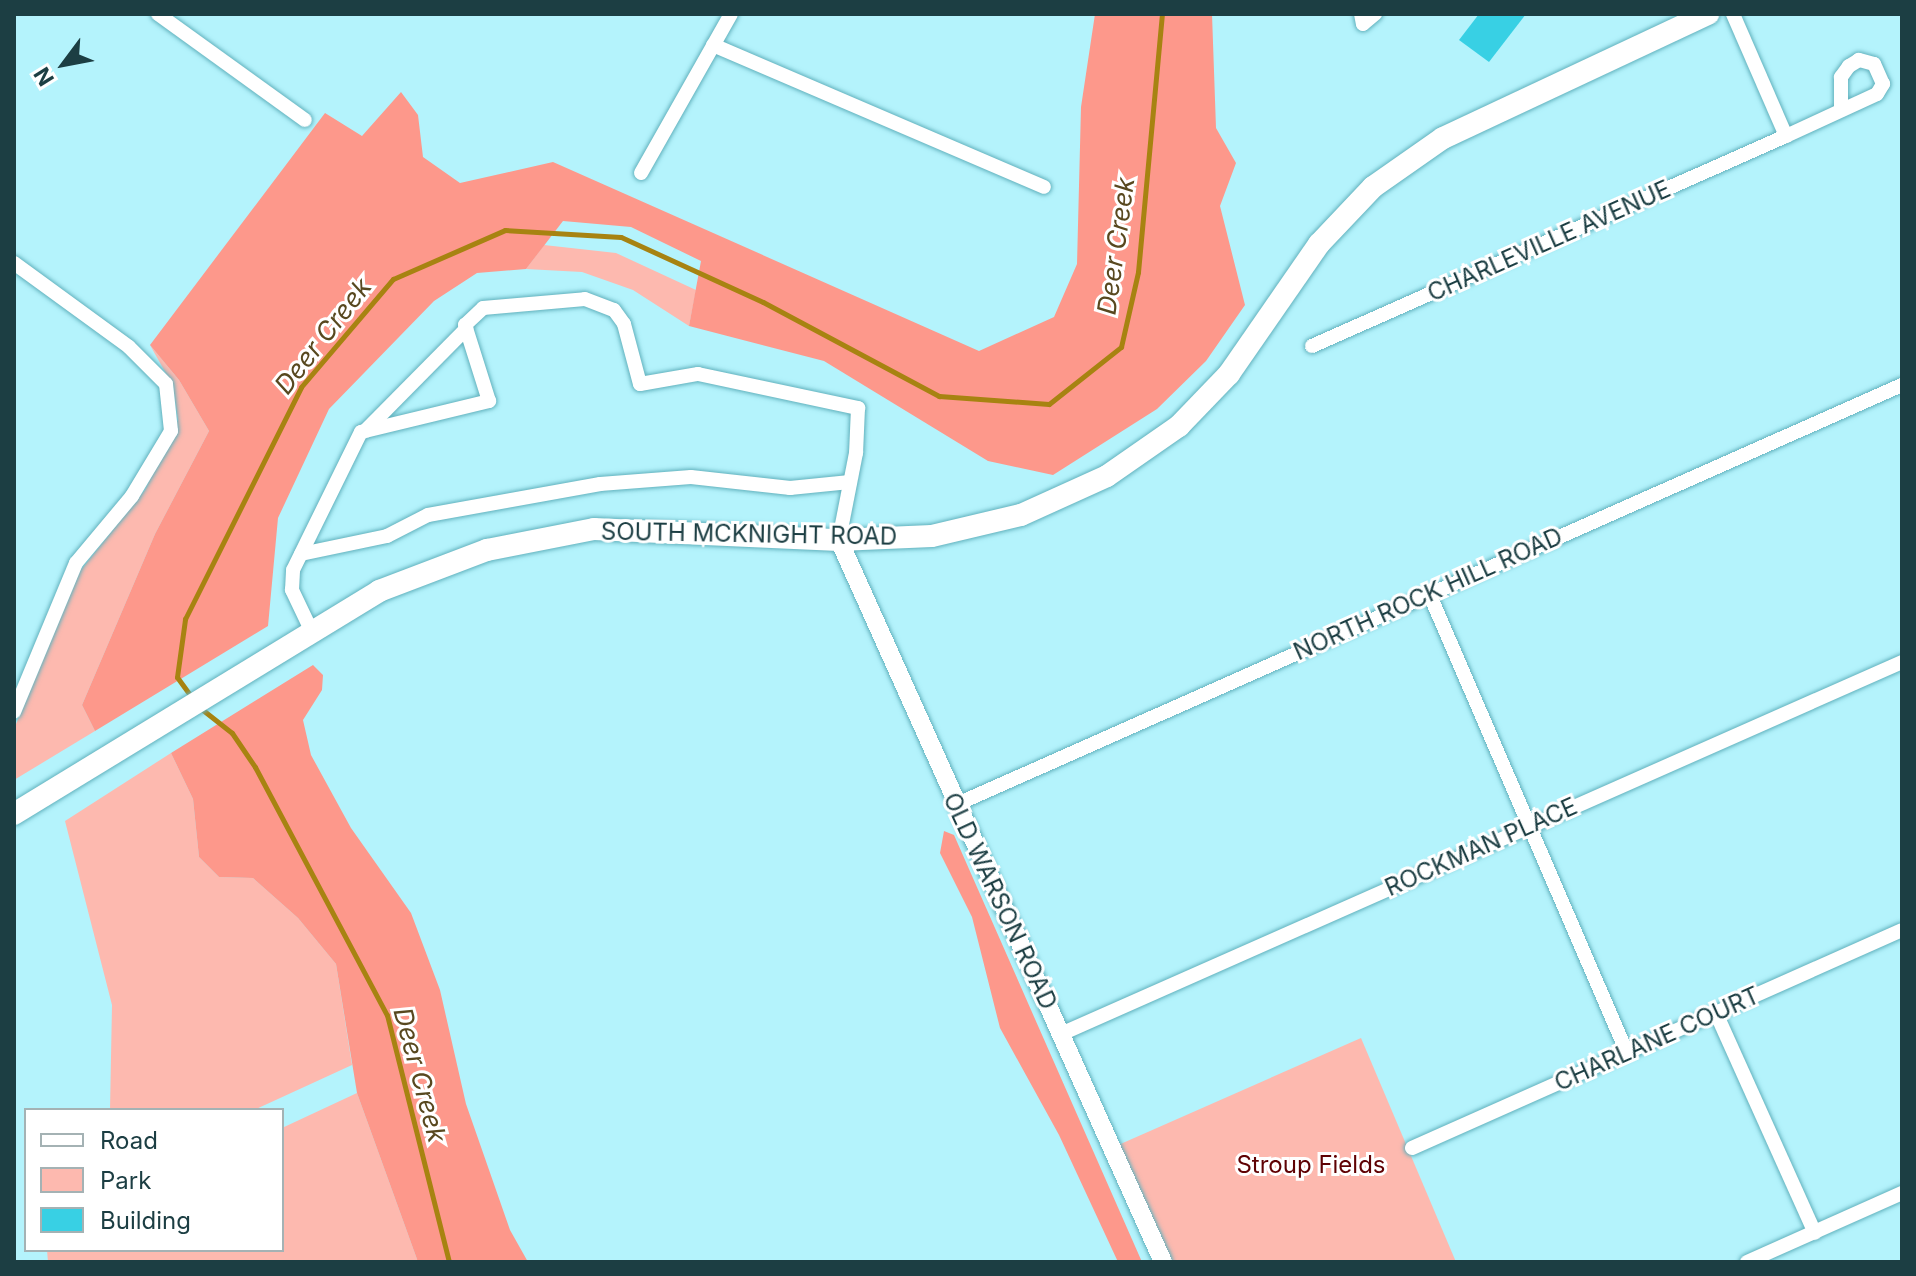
<!DOCTYPE html>
<style>
body{margin:0}
#map{position:relative;width:1916px;height:1276px;overflow:hidden;background:#b4f3fc;font-family:Inter,sans-serif}
div>[style]{position:absolute}
[style*='--x']{left:calc(var(--x)*1px);top:calc(var(--y)*1px);width:calc(var(--w)*1px);rotate:calc(var(--a)*1deg)}
.green>*{inset:0;background:#fdb9af}
.forest>*{inset:0;background:#fd988b}
.stream>*{height:5px;margin:-2.5px;padding:0 2.5px;transform-origin:2.5px;border-radius:2.5px;background:#a78311}
.building>*{inset:0;background:#38d0e4}
.roads{filter:drop-shadow(0 0 2px #61b1bd) drop-shadow(0 0 2px #61b1bd)}
.minor>*{height:14px;margin:-7px;padding:0 7px;transform-origin:7px;border-radius:7px;background:#fff}
.tertiary>*{height:18px;margin:-9px;padding:0 9px;transform-origin:9px;border-radius:9px;background:#fff}
.secondary>*{height:22px;margin:-11px;padding:0 11px;transform-origin:11px;border-radius:11px;background:#fff}
span{translate:-50% -50%;white-space:nowrap;text-align:center;line-height:1.15;-webkit-text-stroke:6px #fff;paint-order:stroke}
.street-label{font-size:24px;color:#1c3e43}
.park-label{font-size:24px;color:#5f0103}
.water-label{font-size:26px;color:#58481f;font-style:italic}
.frame{position:absolute;inset:0;border:16px solid #1c3e43;pointer-events:none}
.legend{position:absolute;left:24px;top:1108px;width:260px;height:144px;box-sizing:border-box;background:#fff;border:2px solid #a4b2b4;margin:0;padding:10px 14px;list-style:none;font-size:24px;color:#1c3e43}
.legend li{display:flex;align-items:center;gap:16px;height:40px}
.legend b{width:40px;border:2px solid #a4b2b4}
.north{position:absolute;left:24px;top:24px;width:80px;height:80px;-webkit-text-stroke:6px #fff;paint-order:stroke;rotate:238deg;font-size:22px;font-weight:700;line-height:32px;text-align:center;color:#1c3e43}
.north::after{content:'';display:block;margin:auto;width:28px;height:36px;background:#1c3e43;clip-path:polygon(50% 0,100% 100%,50% 72%,0 100%)}
</style>
<div id="map">
<div class="green">
<div style="clip-path:polygon(544px 245px,616px 253px,696px 290px,689px 326px,633px 290px,582px 272px,526px 269px)"></div>
<div style="clip-path:polygon(150px 345px,179px 380px,209px 431px,155px 534px,82px 705px,95px 731px,14px 780px,14px 729px,76px 576px,145px 490px,178px 420px,173px 386px)"></div>
<div style="clip-path:polygon(171px 753px,193px 799px,199px 857px,219px 877px,253px 878px,298px 918px,336px 964px,352px 1065px,254px 1110px,110px 1110px,112px 1005px,65px 821px)"></div>
<div style="clip-path:polygon(1361px 1038px,1456px 1262px,1166px 1262px,1116px 1146px)"></div>
<div style="clip-path:polygon(357px 1093px,418px 1262px,48px 1262px,47px 1250px,282px 1250px,282px 1128px)"></div>
</div>
<div class="forest">
<div style="clip-path:polygon(1095px 14px,1212px 14px,1216px 128px,1236px 163px,1220px 206px,1245px 305px,1206px 361px,1157px 409px,1053px 475px,988px 461px,824px 361px,689px 326px,701px 261px,631px 227px,563px 221px,526px 269px,477px 273px,434px 301px,329px 409px,278px 518px,268px 626px,95px 731px,82px 705px,155px 534px,209px 431px,179px 380px,150px 345px,325px 113px,362px 136px,401px 92px,418px 115px,423px 157px,460px 183px,553px 162px,979px 351px,1054px 317px,1077px 264px,1081px 107px)"></div>
<div style="clip-path:polygon(313px 665px,323px 675px,322px 690px,303px 720px,311px 755px,351px 828px,411px 913px,440px 990px,466px 1104px,510px 1230px,528px 1262px,418px 1262px,357px 1093px,336px 964px,298px 918px,253px 878px,219px 877px,199px 857px,193px 799px,171px 753px)"></div>
<div style="clip-path:polygon(944px 831px,954px 835px,1142px 1262px,1118px 1262px,1059px 1135px,1000px 1028px,972px 917px,940px 853px)"></div>
</div>
<div class="stream">
<div style="--x:193;--y:699;--w:27;--a:-126"></div>
<div style="--x:177;--y:677;--w:59;--a:-82.1"></div>
<div style="--x:185;--y:619;--w:259;--a:-63.4"></div>
<div style="--x:301;--y:387;--w:142;--a:-49.6"></div>
<div style="--x:393;--y:279;--w:122;--a:-23.6"></div>
<div style="--x:505;--y:230;--w:116;--a:3.5"></div>
<div style="--x:621;--y:237;--w:156;--a:24.6"></div>
<div style="--x:763;--y:302;--w:200;--a:28.1"></div>
<div style="--x:939;--y:396;--w:110;--a:4.2"></div>
<div style="--x:1049;--y:404;--w:92;--a:-38.4"></div>
<div style="--x:1121;--y:347;--w:77;--a:-77.2"></div>
<div style="--x:1138;--y:272;--w:259;--a:-84.7"></div>
<div style="--x:199;--y:707;--w:42;--a:38.2"></div>
<div style="--x:232;--y:733;--w:41;--a:55.9"></div>
<div style="--x:255;--y:767;--w:281;--a:62"></div>
<div style="--x:387;--y:1015;--w:255;--a:75.9"></div>
</div>
<div class="building">
<div style="clip-path:polygon(1479px 14px,1526px 14px,1489px 62px,1459px 40px)"></div>
</div>
<div class="roads">
<div class="minor">
<div style="--x:158;--y:14;--w:181;--a:35.8"></div>
<div style="--x:1361;--y:14;--w:10;--a:79"></div>
<div style="--x:1363;--y:24;--w:16;--a:-40"></div>
<div style="--x:713;--y:45;--w:360;--a:23.2"></div>
<div style="--x:1786;--y:136;--w:100;--a:-24.8"></div>
<div style="--x:1877;--y:94;--w:12;--a:-59"></div>
<div style="--x:1883;--y:84;--w:22;--a:-114"></div>
<div style="--x:1874;--y:64;--w:16;--a:-165"></div>
<div style="--x:1859;--y:60;--w:12;--a:149"></div>
<div style="--x:1849;--y:66;--w:14;--a:126"></div>
<div style="--x:1841;--y:77;--w:32;--a:90"></div>
<div style="--x:641;--y:173;--w:183;--a:-60.5"></div>
<div style="--x:14;--y:263;--w:142;--a:36.1"></div>
<div style="--x:129;--y:347;--w:52;--a:45"></div>
<div style="--x:166;--y:384;--w:47;--a:83.9"></div>
<div style="--x:171;--y:431;--w:76;--a:121"></div>
<div style="--x:132;--y:496;--w:87;--a:129.9"></div>
<div style="--x:76;--y:563;--w:161;--a:112.6"></div>
<div style="--x:1312;--y:346;--w:518;--a:-23.9"></div>
<div style="--x:1786;--y:136;--w:133;--a:-113.5"></div>
<div style="--x:365;--y:431;--w:144;--a:-45.3"></div>
<div style="--x:301;--y:554;--w:88;--a:-11.8"></div>
<div style="--x:387;--y:536;--w:46;--a:-27.1"></div>
<div style="--x:428;--y:515;--w:175;--a:-10.2"></div>
<div style="--x:600;--y:484;--w:91;--a:-4.4"></div>
<div style="--x:691;--y:477;--w:100;--a:6.3"></div>
<div style="--x:790;--y:488;--w:60;--a:-5.7"></div>
<div style="--x:1429;--y:593;--w:499;--a:66.7"></div>
<div style="--x:312;--y:632;--w:47;--a:-115.5"></div>
<div style="--x:292;--y:590;--w:20;--a:-87"></div>
<div style="--x:293;--y:570;--w:154;--a:-63.8"></div>
<div style="--x:361;--y:432;--w:132;--a:-13.6"></div>
<div style="--x:489;--y:401;--w:80;--a:-107.5"></div>
<div style="--x:465;--y:325;--w:25;--a:-43"></div>
<div style="--x:483;--y:308;--w:102;--a:-5"></div>
<div style="--x:585;--y:299;--w:31;--a:21"></div>
<div style="--x:614;--y:310;--w:17;--a:54"></div>
<div style="--x:624;--y:324;--w:62;--a:75.1"></div>
<div style="--x:640;--y:384;--w:59;--a:-9.8"></div>
<div style="--x:698;--y:374;--w:164;--a:12"></div>
<div style="--x:858;--y:408;--w:45;--a:92.5"></div>
<div style="--x:856;--y:453;--w:89;--a:101.1"></div>
<div style="--x:955;--y:805;--w:1036;--a:-23.92"></div>
<div style="--x:1716;--y:1013;--w:241;--a:65.8"></div>
<div style="--x:1061;--y:1034;--w:920;--a:-23.86"></div>
<div style="--x:1412;--y:1148;--w:536;--a:-23.98"></div>
<div style="--x:1747;--y:1262;--w:170;--a:-24"></div>
</div>
<div class="tertiary">
<div style="--x:839;--y:540;--w:791;--a:65.83"></div>
</div>
<div class="secondary">
<div style="--x:14;--y:814;--w:428;--a:-31.4"></div>
<div style="--x:379;--y:591;--w:116;--a:-20.8"></div>
<div style="--x:487;--y:550;--w:109;--a:-11.1"></div>
<div style="--x:594;--y:529;--w:245;--a:2.6"></div>
<div style="--x:839;--y:540;--w:93;--a:-2.5"></div>
<div style="--x:932;--y:536;--w:91;--a:-13.3"></div>
<div style="--x:1021;--y:515;--w:94;--a:-24.4"></div>
<div style="--x:1107;--y:476;--w:88;--a:-34.8"></div>
<div style="--x:1179;--y:426;--w:72;--a:-46.1"></div>
<div style="--x:1229;--y:374;--w:158;--a:-55.3"></div>
<div style="--x:1319;--y:244;--w:79;--a:-46.5"></div>
<div style="--x:1373;--y:187;--w:85;--a:-35"></div>
<div style="--x:1443;--y:138;--w:293;--a:-25.1"></div>
</div>
</div>
<div class="street-label">
<span style="left:1549px;top:241px;rotate:-24deg">CHARLEVILLE AVENUE</span>
<span style="left:749px;top:534px;rotate:1deg">SOUTH MCKNIGHT ROAD</span>
<span style="left:1428px;top:594px;rotate:-24deg">NORTH ROCK HILL ROAD</span>
<span style="left:1481px;top:847px;rotate:-24deg">ROCKMAN PLACE</span>
<span style="left:1000px;top:901px;rotate:65deg">OLD WARSON ROAD</span>
<span style="left:1657px;top:1039px;rotate:-24deg">CHARLANE COURT</span>
</div>
<div class="park-label">
<span style="left:1311px;top:1165px">Stroup Fields</span>
</div>
<div class="water-label">
<span style="left:1116px;top:246px;rotate:-82deg">Deer Creek</span>
<span style="left:323px;top:336px;rotate:-52deg">Deer Creek</span>
<span style="left:420px;top:1075px;rotate:75deg">Deer Creek</span>
</div>
<div class="frame"></div>
<ul class="legend">
<li><b style="height:10px;background:#fff"></b>Road</li>
<li><b style="height:22px;background:#fdb9af"></b>Park</li>
<li><b style="height:22px;background:#38d0e4"></b>Building</li>
</ul>
<div class="north">N</div>
</div>
